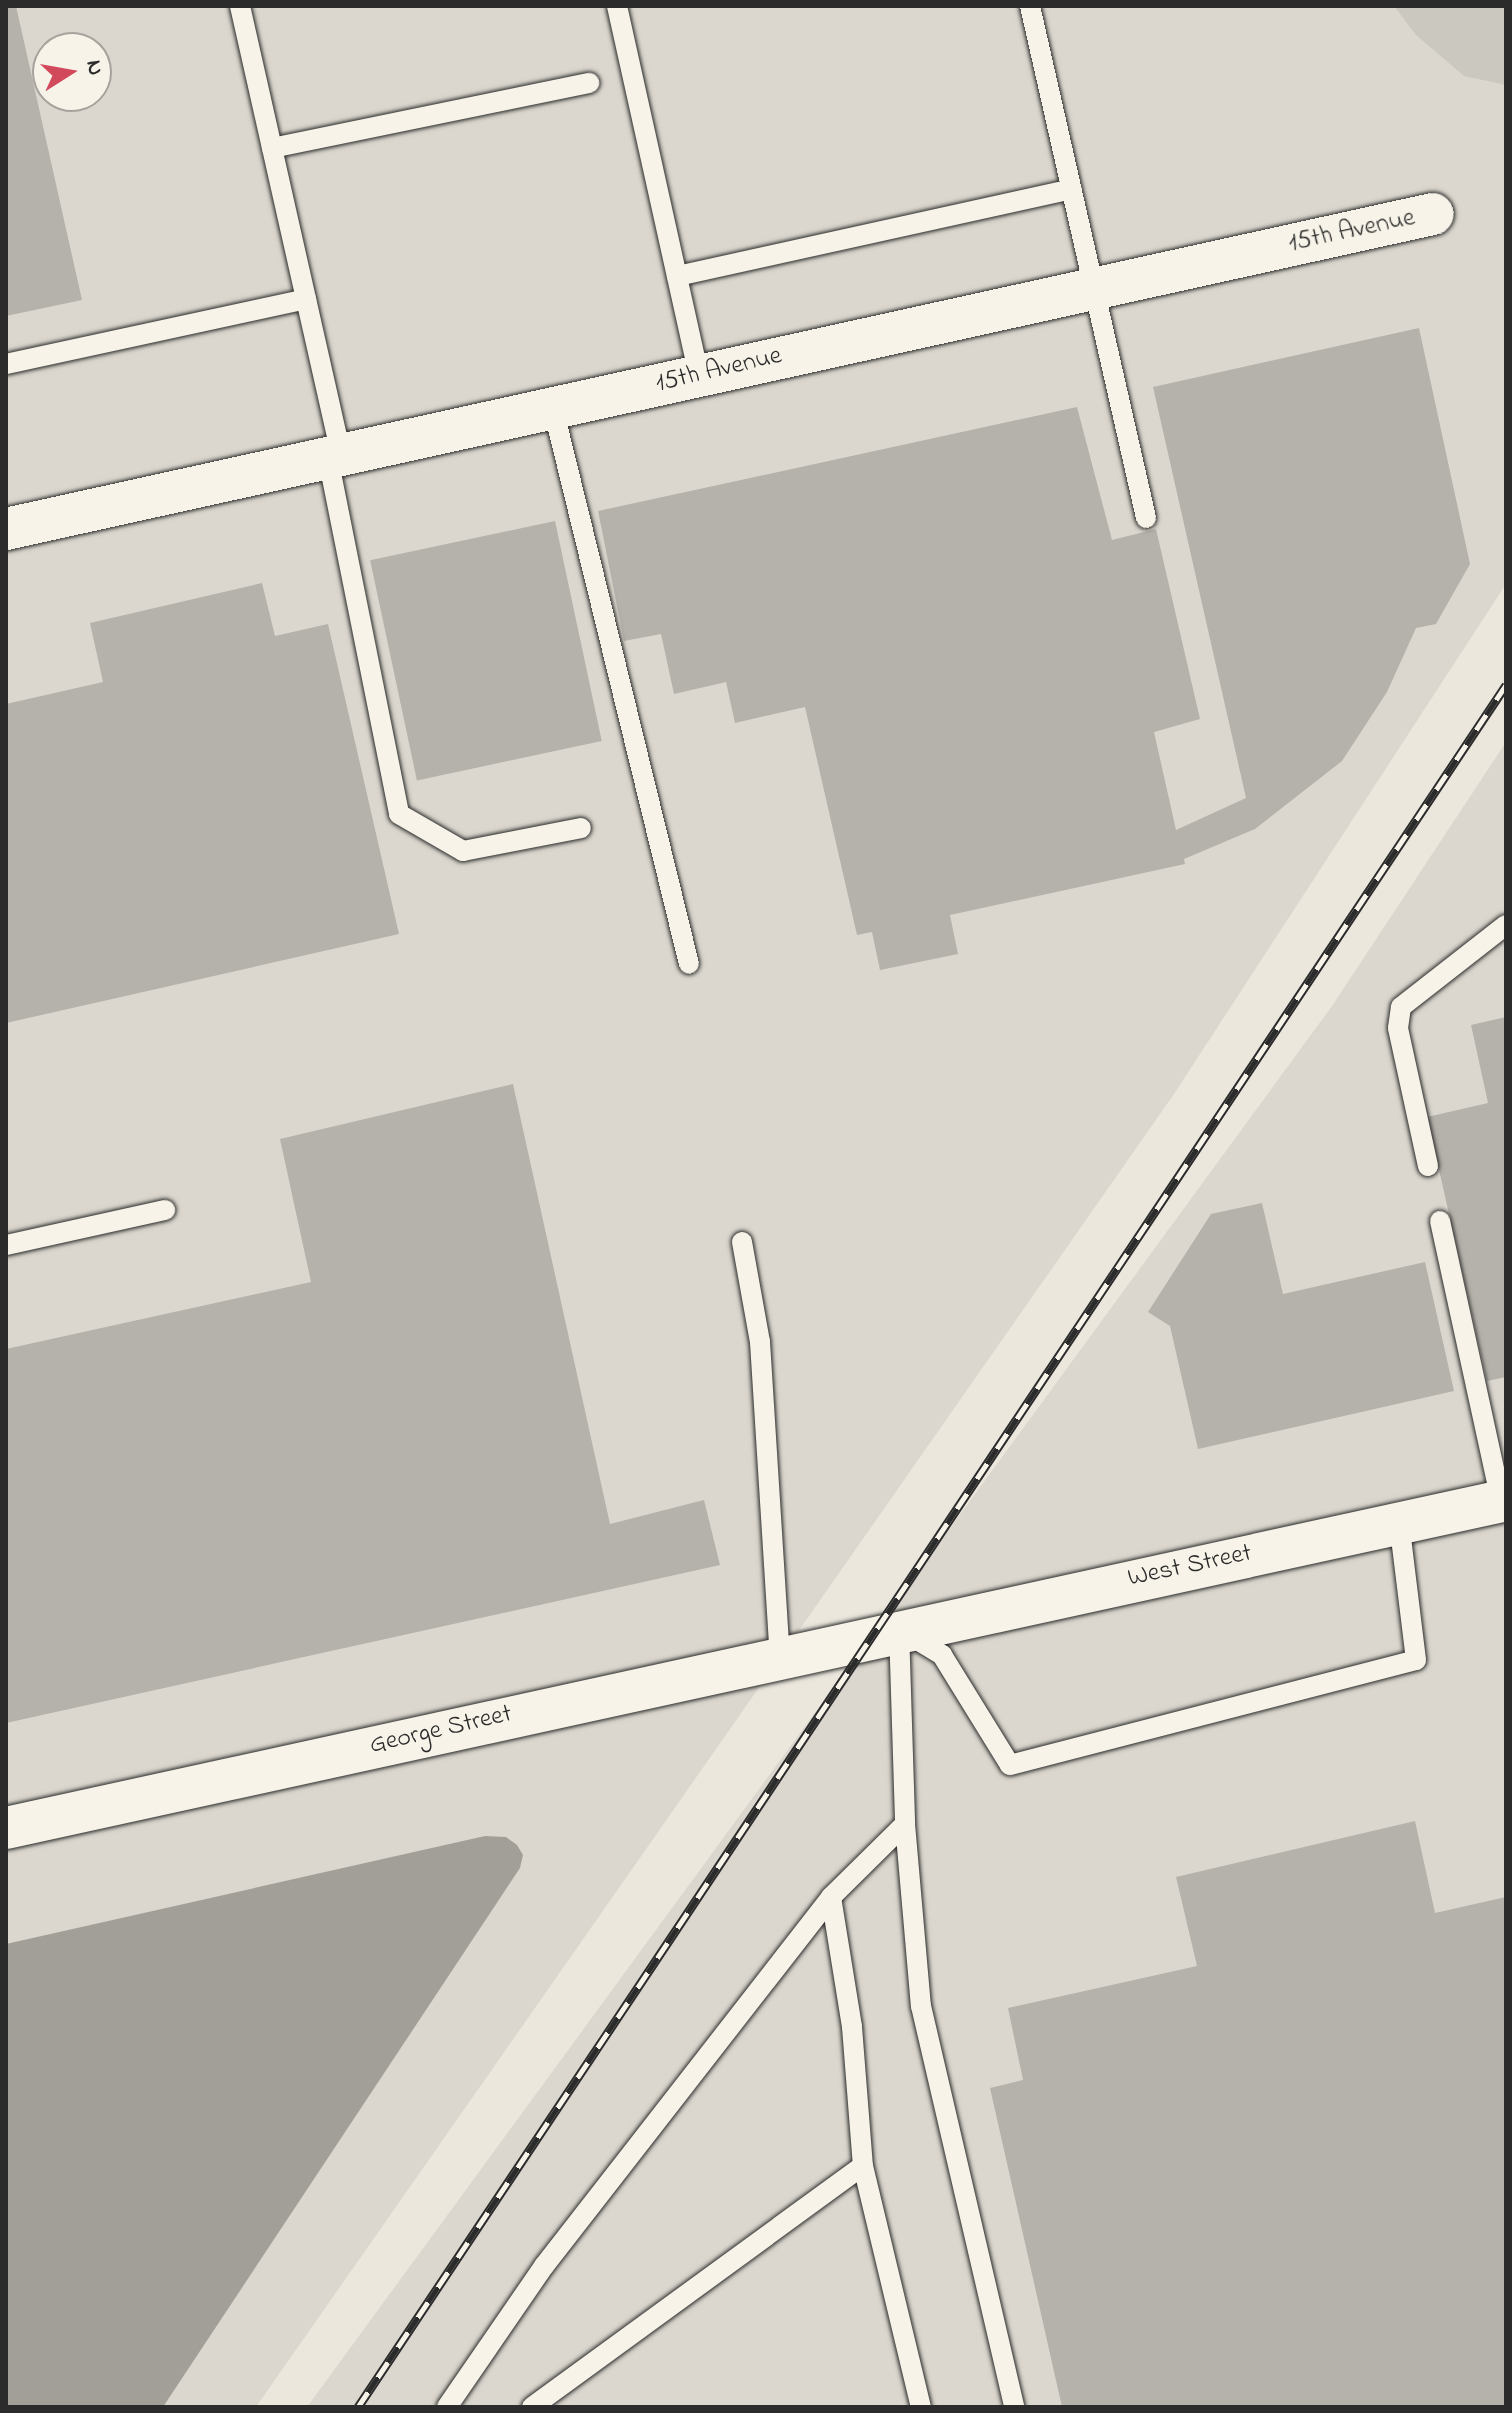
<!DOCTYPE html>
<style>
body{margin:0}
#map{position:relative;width:1512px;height:2413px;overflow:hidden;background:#ebe7dd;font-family:"Indie Flower",sans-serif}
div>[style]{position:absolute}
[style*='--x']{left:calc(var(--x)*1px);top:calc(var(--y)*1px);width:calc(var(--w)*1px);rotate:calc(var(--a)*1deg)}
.built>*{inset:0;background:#dbd7ce}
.green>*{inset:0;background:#cbc8bf}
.water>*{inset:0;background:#a29f98}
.building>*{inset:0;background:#b5b2ab;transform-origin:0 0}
.roads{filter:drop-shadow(0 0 2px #2b2b2b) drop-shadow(0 0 2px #2b2b2b)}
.lane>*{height:20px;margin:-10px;padding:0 10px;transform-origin:10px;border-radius:10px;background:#f7f3e8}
.street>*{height:42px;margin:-21px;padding:0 21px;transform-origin:21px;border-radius:21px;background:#f7f3e8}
.rail>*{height:9px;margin-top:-4.5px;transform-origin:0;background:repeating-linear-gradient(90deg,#f7f3e8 0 18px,#2b2b2b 0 36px);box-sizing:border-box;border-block:2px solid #2b2b2b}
span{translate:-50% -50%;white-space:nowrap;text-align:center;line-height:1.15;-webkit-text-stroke:6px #f7f3e8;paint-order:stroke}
.street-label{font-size:26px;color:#2b2b2b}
.frame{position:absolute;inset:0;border:8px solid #2b2b2b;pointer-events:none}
.north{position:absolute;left:32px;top:32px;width:80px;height:80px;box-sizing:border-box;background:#f7f3e8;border:2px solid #a5a39c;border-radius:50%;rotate:79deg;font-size:22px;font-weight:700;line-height:32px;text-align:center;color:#2b2b2b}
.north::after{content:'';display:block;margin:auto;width:28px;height:36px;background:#d1495b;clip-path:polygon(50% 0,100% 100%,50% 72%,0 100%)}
</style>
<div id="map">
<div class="built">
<div style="clip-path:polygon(evenodd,6px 6px,1506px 6px,1506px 584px,1174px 1094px,256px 2407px,6px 2407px,6px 6px,48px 48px,96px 48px,96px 96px,48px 96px,48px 48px)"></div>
<div style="clip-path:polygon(1506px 742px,1506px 2407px,307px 2407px,1332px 1006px)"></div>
</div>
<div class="green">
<div style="clip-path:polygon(1394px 6px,1506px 6px,1506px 85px,1464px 76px,1416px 35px)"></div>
</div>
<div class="water">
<div style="clip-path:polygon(485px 1836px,506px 1837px,517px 1845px,523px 1855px,520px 1868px,163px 2407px,6px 2407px,6px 1944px)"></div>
</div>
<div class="building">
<div style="clip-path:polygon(6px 6px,16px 6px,82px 300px,6px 316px)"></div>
<div style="clip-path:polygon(1419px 328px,1470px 564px,1436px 624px,1416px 628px,1387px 692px,1342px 761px,1255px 829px,1184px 859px,1185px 864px,950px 915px,958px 954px,880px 970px,872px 932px,857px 935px,805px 707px,735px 723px,726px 682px,674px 694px,661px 634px,624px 641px,598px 511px,1077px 407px,1112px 540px,1156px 529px,1200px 719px,1154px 732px,1176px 830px,1246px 798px,1153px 387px)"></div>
<div style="left:555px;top:521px;width:225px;height:189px;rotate:78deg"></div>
<div style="clip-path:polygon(262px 583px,275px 636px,328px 624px,399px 934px,6px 1023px,6px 704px,103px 682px,90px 623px)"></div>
<div style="clip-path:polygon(1506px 1017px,1506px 1377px,1487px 1381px,1427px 1117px,1488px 1103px,1471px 1025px)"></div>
<div style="clip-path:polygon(513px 1084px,610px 1524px,704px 1500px,720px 1565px,6px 1723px,6px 1349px,311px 1282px,280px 1139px)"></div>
<div style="clip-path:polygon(1262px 1203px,1283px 1294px,1425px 1262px,1454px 1391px,1198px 1449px,1170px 1326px,1148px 1312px,1211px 1214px)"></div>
<div style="clip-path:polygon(1415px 1821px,1435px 1913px,1506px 1897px,1506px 2407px,1062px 2407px,990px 2088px,1023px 2080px,1008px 2008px,1197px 1966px,1176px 1877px)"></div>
</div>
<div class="roads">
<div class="lane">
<div style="--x:240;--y:6;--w:460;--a:77.3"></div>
<div style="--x:617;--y:6;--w:379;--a:77.5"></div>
<div style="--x:1030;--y:6;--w:525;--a:77.23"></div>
<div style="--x:272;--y:148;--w:324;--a:-11.6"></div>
<div style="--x:677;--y:276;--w:404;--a:-12.4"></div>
<div style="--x:6;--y:364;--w:307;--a:-12.2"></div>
<div style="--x:553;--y:408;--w:572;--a:76.26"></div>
<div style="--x:328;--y:458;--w:363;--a:78.7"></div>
<div style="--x:399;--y:814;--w:74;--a:30"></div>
<div style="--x:463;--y:851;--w:120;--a:-11"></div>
<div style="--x:1428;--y:1166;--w:141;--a:-102.3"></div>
<div style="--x:1398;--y:1028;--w:21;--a:-82"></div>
<div style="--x:1401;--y:1007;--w:133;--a:-38"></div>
<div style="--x:1440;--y:1221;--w:287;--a:77.7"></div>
<div style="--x:742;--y:1242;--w:102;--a:79.8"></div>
<div style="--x:760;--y:1342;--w:315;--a:86.4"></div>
<div style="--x:6;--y:1245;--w:163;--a:-12.4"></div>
<div style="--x:899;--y:1629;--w:195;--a:88.2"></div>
<div style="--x:905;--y:1824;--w:104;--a:135.4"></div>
<div style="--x:831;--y:1897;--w:132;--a:80.8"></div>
<div style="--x:852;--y:2027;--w:139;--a:85.5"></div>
<div style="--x:863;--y:2166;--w:248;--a:76.5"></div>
<div style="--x:909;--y:1635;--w:39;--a:31"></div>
<div style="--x:942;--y:1655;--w:129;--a:58.3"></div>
<div style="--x:1010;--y:1765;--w:419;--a:-14.5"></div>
<div style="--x:1416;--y:1660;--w:139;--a:-97"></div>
<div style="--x:905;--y:1824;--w:183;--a:85"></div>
<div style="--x:921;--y:2006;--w:412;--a:76.9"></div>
<div style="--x:447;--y:2407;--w:171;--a:-55.5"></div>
<div style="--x:544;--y:2266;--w:467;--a:-52.1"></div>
<div style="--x:532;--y:2407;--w:409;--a:-36.1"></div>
</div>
<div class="street">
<div style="--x:6;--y:529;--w:1461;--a:-12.45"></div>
<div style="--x:6;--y:1828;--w:1535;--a:-12.33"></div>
</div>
</div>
<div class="rail">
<div style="--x:358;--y:2407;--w:2070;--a:-56.31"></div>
</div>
<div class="street-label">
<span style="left:1352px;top:232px;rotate:-12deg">15th Avenue</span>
<span style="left:719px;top:371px;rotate:-13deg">15th Avenue</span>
<span style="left:1190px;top:1567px;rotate:-12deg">West Street</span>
<span style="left:441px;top:1731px;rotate:-13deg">George Street</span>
</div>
<div class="frame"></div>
<div class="north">N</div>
</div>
